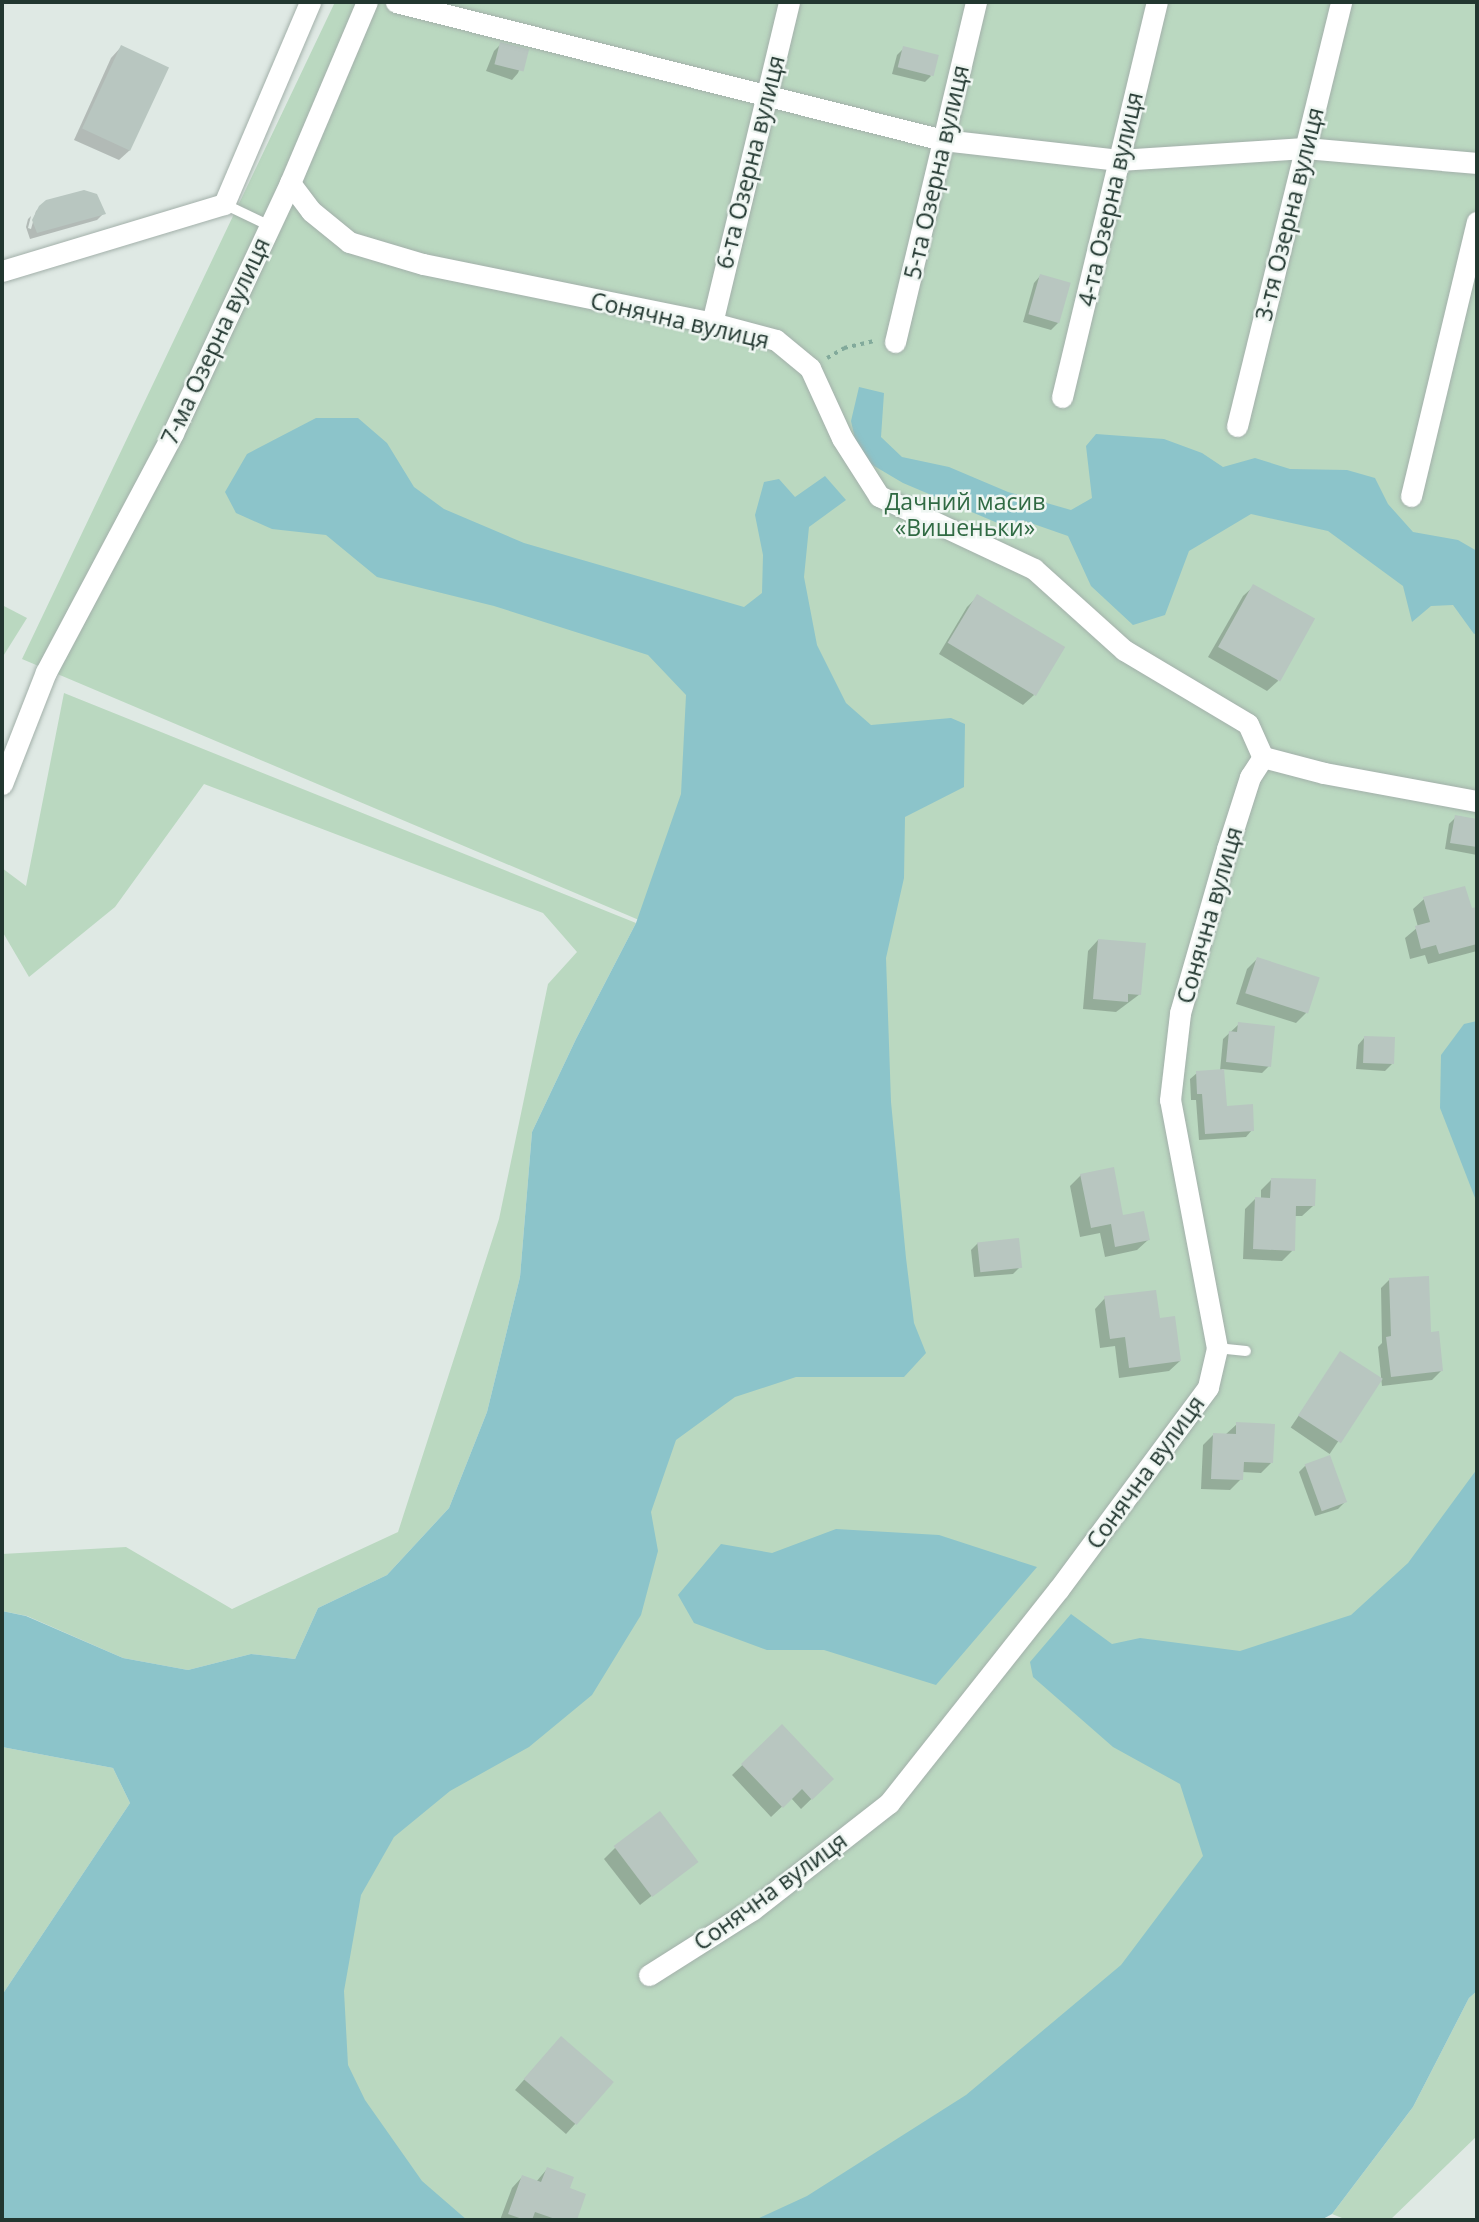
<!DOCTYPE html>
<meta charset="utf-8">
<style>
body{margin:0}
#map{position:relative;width:1479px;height:2222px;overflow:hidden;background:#dfe9e4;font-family:"Open Sans",sans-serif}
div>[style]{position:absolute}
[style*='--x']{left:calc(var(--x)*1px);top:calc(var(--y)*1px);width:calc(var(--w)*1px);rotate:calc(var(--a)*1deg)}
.green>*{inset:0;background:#bad8c0}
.water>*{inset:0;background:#8cc4ca}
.shadow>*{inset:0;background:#0003;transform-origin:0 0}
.building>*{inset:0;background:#b8c6c0;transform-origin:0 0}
.path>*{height:3.5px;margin-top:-1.75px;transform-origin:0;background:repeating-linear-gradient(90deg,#82aa9b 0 3.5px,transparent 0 8.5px)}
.roads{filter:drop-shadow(0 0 2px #a3b0aa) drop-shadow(0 0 2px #a3b0aa)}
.lane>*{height:10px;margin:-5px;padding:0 5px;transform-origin:5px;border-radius:5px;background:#fff}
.street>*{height:21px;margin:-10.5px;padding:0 10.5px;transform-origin:10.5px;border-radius:10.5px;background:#fff}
span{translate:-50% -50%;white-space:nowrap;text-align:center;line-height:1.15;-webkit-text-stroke:5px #eff6f2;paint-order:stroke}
.street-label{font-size:23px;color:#223730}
.park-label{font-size:23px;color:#306a43}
.frame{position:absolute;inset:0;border:4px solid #223730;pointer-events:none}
</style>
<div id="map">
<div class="green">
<div style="clip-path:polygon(335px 2px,1477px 2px,1477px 1639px,1149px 2022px,830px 2220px,410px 2220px,272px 1997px,672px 934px,22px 659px)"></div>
<div style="clip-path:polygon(2px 605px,27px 618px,2px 658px)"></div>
<div style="clip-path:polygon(64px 693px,636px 923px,576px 1039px,532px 1132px,520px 1277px,487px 1412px,449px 1508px,387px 1575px,318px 1608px,295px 1659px,251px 1654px,188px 1670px,123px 1658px,27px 1616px,2px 1611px,2px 1554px,126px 1547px,232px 1609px,398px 1532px,499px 1219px,548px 984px,577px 952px,543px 913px,204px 784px,115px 907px,29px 977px,2px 931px,2px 868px,26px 886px)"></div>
<div style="clip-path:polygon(2px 1747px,113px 1768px,130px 1803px,2px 1995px)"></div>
<div style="clip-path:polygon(1477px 1991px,1477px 2136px,1390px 2220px,1347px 2220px,1332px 2214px,1413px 2107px,1469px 1998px)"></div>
</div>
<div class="water">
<div style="clip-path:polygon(859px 387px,884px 393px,881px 437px,902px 457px,949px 467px,1008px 492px,1071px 510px,1092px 498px,1086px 446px,1096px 434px,1164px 439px,1202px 453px,1223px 467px,1255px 458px,1290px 469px,1347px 470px,1375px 478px,1388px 504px,1413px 532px,1458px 540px,1477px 551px,1477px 633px,1474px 634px,1453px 605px,1431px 606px,1412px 622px,1403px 586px,1328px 531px,1251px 514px,1189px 551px,1165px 615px,1133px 625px,1091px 586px,1068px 536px,1025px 521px,1000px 524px,903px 483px,859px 457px,851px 421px)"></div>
<div style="clip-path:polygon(316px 418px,358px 418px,387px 443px,414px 487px,444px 509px,524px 543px,744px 607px,762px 593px,763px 555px,755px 515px,764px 482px,779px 479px,795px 497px,825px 476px,846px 500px,809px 527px,804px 577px,817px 645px,846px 703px,871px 725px,951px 718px,965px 724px,964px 787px,905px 817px,904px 878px,886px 958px,891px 1102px,906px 1258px,914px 1323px,926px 1353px,904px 1377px,796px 1377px,735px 1397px,676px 1440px,651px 1512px,658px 1551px,641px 1615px,592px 1695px,529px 1747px,450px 1791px,394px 1837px,361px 1895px,344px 1991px,348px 2065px,365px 2100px,422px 2181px,467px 2220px,2px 2220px,2px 1995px,130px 1803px,113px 1768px,2px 1747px,2px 1611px,26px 1616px,123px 1658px,188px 1670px,251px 1654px,295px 1659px,318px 1608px,387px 1575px,449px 1508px,487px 1412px,520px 1277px,532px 1132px,576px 1039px,636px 923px,681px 794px,686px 695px,648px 655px,494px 606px,377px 577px,326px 535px,272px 529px,236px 513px,225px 492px,247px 454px)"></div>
<div style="clip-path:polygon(1477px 1021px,1477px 1203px,1440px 1108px,1441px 1055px,1464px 1024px)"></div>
<div style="clip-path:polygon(1477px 1469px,1477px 1991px,1469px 1998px,1413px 2107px,1332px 2214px,1321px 2220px,755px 2220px,807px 2196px,966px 2095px,1121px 1965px,1203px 1856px,1180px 1784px,1113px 1747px,1033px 1677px,1030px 1662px,1071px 1614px,1112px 1644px,1140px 1638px,1240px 1651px,1351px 1615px,1408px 1563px)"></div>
<div style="clip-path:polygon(836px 1529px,939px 1535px,1037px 1567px,936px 1685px,824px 1650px,767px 1650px,694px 1623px,678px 1595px,721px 1544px,772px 1553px)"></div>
</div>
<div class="shadow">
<div style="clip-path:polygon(501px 44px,527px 50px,518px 73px,512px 80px,486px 71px,494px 51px)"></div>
<div style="clip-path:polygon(121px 47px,130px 150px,119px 160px,74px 140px,111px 58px)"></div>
<div style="clip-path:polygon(904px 48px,931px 76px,925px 82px,892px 74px,897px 55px)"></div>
<div style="clip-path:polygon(47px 202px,104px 213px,97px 220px,30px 239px,26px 227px,28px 219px,31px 216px,28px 228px,31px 229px,36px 211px)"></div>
<div style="clip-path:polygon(1040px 276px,1058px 323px,1051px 330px,1023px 322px,1034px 283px)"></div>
<div style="clip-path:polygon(1254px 586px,1278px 681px,1267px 691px,1208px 657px,1243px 596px)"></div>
<div style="clip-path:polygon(978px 596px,1034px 695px,1023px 705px,939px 654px,967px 607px)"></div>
<div style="clip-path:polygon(1456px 817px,1477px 821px,1477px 855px,1445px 849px,1449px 824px)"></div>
<div style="clip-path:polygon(1424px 899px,1470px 911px,1477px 909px,1477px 951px,1428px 964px,1425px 955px,1410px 959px,1405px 938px,1418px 927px,1413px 909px)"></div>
<div style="clip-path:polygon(1098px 940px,1140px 994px,1116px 1012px,1083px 1009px,1088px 951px)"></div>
<div style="clip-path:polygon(1257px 959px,1318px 978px,1307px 1012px,1296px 1023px,1236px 1004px,1247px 969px)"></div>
<div style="clip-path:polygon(1239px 1024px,1269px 1066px,1262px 1073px,1222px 1069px,1225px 1108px,1252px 1130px,1246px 1137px,1199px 1140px,1196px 1100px,1191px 1100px,1190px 1079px,1197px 1073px,1220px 1071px,1223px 1039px)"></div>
<div style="clip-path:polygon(1364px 1038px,1392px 1064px,1385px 1071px,1356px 1069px,1358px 1045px)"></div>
<div style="clip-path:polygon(1081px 1175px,1148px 1240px,1137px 1250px,1105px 1257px,1100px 1233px,1080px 1237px,1070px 1186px)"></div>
<div style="clip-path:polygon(1271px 1180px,1313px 1206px,1302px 1216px,1294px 1216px,1293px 1250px,1282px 1261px,1243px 1259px,1245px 1209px,1255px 1199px,1261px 1199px,1261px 1190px)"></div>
<div style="clip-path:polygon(978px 1243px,1020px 1267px,1013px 1274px,974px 1277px,971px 1250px)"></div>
<div style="clip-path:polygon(1390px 1279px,1429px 1333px,1441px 1371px,1432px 1380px,1382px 1386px,1378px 1347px,1382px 1343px,1381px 1288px)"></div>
<div style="clip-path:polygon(1105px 1298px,1158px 1320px,1180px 1361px,1169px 1371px,1119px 1378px,1115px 1346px,1100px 1348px,1095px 1309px)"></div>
<div style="left:1341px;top:1353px;width:47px;height:90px;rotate:34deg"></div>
<div style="clip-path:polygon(1237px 1424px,1271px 1463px,1261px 1473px,1242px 1472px,1241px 1479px,1230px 1490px,1201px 1489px,1203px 1445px,1213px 1435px,1225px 1435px)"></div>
<div style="clip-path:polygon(1306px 1465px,1345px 1502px,1338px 1509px,1315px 1516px,1299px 1472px)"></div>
<div style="clip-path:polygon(782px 1727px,832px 1779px,801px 1809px,791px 1798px,771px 1817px,732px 1775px)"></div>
<div style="clip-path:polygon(615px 1848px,695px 1862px,640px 1905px,604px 1859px)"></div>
<div style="clip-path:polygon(551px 2049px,576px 2123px,566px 2134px,515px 2090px)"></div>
<div style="clip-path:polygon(547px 2169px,567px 2189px,584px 2195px,575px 2220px,500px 2220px,512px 2188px,522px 2177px,536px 2182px)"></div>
</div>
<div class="building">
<div style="left:500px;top:42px;width:30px;height:23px;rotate:14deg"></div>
<div style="left:121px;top:45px;width:53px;height:92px;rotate:25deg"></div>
<div style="left:903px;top:46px;width:37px;height:22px;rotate:14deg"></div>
<div style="clip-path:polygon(84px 190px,97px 194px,106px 214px,37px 233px,32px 220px,39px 206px,46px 200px)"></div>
<div style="left:1040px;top:274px;width:32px;height:42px;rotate:16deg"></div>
<div style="left:1253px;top:584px;width:71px;height:72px;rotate:29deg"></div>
<div style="left:977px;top:594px;width:103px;height:57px;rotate:31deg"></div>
<div style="clip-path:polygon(1455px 815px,1477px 819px,1477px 847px,1450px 843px)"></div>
<div style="clip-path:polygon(1465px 886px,1472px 908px,1477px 907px,1477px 944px,1439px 954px,1436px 945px,1421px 949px,1415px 926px,1430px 922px,1423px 897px)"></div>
<div style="clip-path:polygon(1098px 939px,1146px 943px,1141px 995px,1128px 994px,1128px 1002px,1093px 999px)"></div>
<div style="left:1257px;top:957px;width:66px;height:38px;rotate:18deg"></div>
<div style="clip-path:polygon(1238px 1022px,1275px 1026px,1271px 1067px,1226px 1062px,1229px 1031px,1237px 1032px)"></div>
<div style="left:1364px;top:1036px;width:31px;height:27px;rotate:2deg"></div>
<div style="clip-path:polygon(1224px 1069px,1227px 1106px,1253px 1104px,1254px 1131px,1205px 1134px,1202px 1094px,1197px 1094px,1196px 1071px)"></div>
<div style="clip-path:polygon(1114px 1167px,1123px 1215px,1144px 1211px,1150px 1240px,1115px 1247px,1111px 1224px,1091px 1228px,1080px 1174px)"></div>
<div style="clip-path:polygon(1271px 1178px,1316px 1179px,1315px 1206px,1296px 1206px,1295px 1251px,1253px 1249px,1255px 1197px,1270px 1198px)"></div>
<div style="left:1019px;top:1238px;width:30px;height:42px;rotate:84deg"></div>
<div style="clip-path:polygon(1429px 1276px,1431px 1332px,1439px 1331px,1443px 1371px,1391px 1377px,1386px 1337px,1391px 1336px,1389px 1278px)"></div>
<div style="clip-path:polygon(1156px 1290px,1160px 1318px,1175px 1316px,1181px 1361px,1129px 1368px,1125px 1337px,1110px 1339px,1104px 1296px)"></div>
<div style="left:1340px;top:1351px;width:51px;height:77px;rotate:33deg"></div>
<div style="clip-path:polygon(1236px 1422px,1275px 1424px,1273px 1463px,1244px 1462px,1243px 1480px,1211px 1479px,1213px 1433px,1236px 1434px)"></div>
<div style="left:1330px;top:1455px;width:50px;height:27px;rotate:70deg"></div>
<div style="clip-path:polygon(782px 1724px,834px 1779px,812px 1800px,802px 1789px,783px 1808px,741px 1764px)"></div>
<div style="left:660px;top:1811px;width:64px;height:58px;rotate:53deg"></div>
<div style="left:561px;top:2036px;width:70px;height:57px;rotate:41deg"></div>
<div style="clip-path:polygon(547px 2167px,574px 2177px,570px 2188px,586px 2194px,577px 2220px,558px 2220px,535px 2212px,532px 2220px,525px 2220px,508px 2214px,522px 2175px,541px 2182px)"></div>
</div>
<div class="path">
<div style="--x:827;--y:358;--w:20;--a:-30"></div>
<div style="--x:844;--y:348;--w:32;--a:-13"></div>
</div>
<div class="roads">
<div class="lane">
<div style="--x:224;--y:204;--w:51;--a:25.6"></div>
<div style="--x:1217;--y:1348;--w:29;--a:6"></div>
</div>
<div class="street">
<div style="--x:396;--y:2;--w:564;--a:14.16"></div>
<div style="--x:943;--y:140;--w:177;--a:6.5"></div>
<div style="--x:1119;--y:160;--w:186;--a:-3.7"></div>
<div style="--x:1305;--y:148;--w:173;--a:5"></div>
<div style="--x:290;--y:183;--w:35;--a:53"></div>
<div style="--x:311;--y:211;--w:49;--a:39.2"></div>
<div style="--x:349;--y:242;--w:77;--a:16.6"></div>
<div style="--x:423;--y:264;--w:295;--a:11.5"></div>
<div style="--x:712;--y:323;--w:66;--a:14.9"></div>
<div style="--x:776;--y:340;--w:44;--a:39.5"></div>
<div style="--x:810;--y:368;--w:77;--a:65.4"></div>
<div style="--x:842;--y:438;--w:69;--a:57.5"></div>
<div style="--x:879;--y:496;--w:171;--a:25.2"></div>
<div style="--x:1034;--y:569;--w:121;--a:42"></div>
<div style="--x:1124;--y:650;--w:144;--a:30.8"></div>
<div style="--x:1248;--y:724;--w:36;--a:66"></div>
<div style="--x:2;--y:271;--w:232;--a:-16.8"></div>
<div style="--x:224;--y:204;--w:220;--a:-66.9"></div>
<div style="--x:712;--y:323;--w:330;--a:-76.5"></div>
<div style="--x:895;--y:342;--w:350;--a:-76.6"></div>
<div style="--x:1062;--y:397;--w:406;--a:-76.5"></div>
<div style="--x:1237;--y:426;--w:437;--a:-76.2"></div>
<div style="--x:1411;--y:496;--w:282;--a:-76.5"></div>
<div style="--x:1263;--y:757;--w:63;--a:14.7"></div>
<div style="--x:1324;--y:773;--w:156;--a:10.4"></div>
<div style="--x:2;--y:784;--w:120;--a:-68.6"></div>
<div style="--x:46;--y:672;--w:271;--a:-62"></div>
<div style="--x:173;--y:433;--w:276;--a:-64.9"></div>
<div style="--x:290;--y:183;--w:197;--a:-67"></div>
<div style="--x:649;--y:1975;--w:122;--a:-32.3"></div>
<div style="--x:752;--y:1910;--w:174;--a:-38"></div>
<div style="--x:889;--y:1803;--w:272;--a:-51.6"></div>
<div style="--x:1058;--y:1590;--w:252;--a:-53.5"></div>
<div style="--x:1208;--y:1387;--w:40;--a:-77"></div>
<div style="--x:1217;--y:1348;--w:252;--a:-100.7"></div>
<div style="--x:1170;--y:1100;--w:88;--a:-83.4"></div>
<div style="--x:1180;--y:1013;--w:171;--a:-74"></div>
<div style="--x:1227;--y:849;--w:76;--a:-72.3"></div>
<div style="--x:1250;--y:777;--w:24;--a:-57"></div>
</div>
</div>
<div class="street-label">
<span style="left:750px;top:162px;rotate:-76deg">6-та Озерна вулиця</span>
<span style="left:936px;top:172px;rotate:-77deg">5-та Озерна вулиця</span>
<span style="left:1110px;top:199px;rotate:-77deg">4-та Озерна вулиця</span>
<span style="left:1289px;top:214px;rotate:-76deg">3-тя Озерна вулиця</span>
<span style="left:680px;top:320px;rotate:13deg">Сонячна вулиця</span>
<span style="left:215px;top:341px;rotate:-65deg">7-ма Озерна вулиця</span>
<span style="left:1209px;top:915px;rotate:-74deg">Сонячна вулиця</span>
<span style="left:1145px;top:1472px;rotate:-54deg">Сонячна вулиця</span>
<span style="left:770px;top:1891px;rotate:-36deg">Сонячна вулиця</span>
</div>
<div class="park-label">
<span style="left:965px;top:514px">Дачний масив<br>«Вишеньки»</span>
</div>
<div class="frame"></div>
</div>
